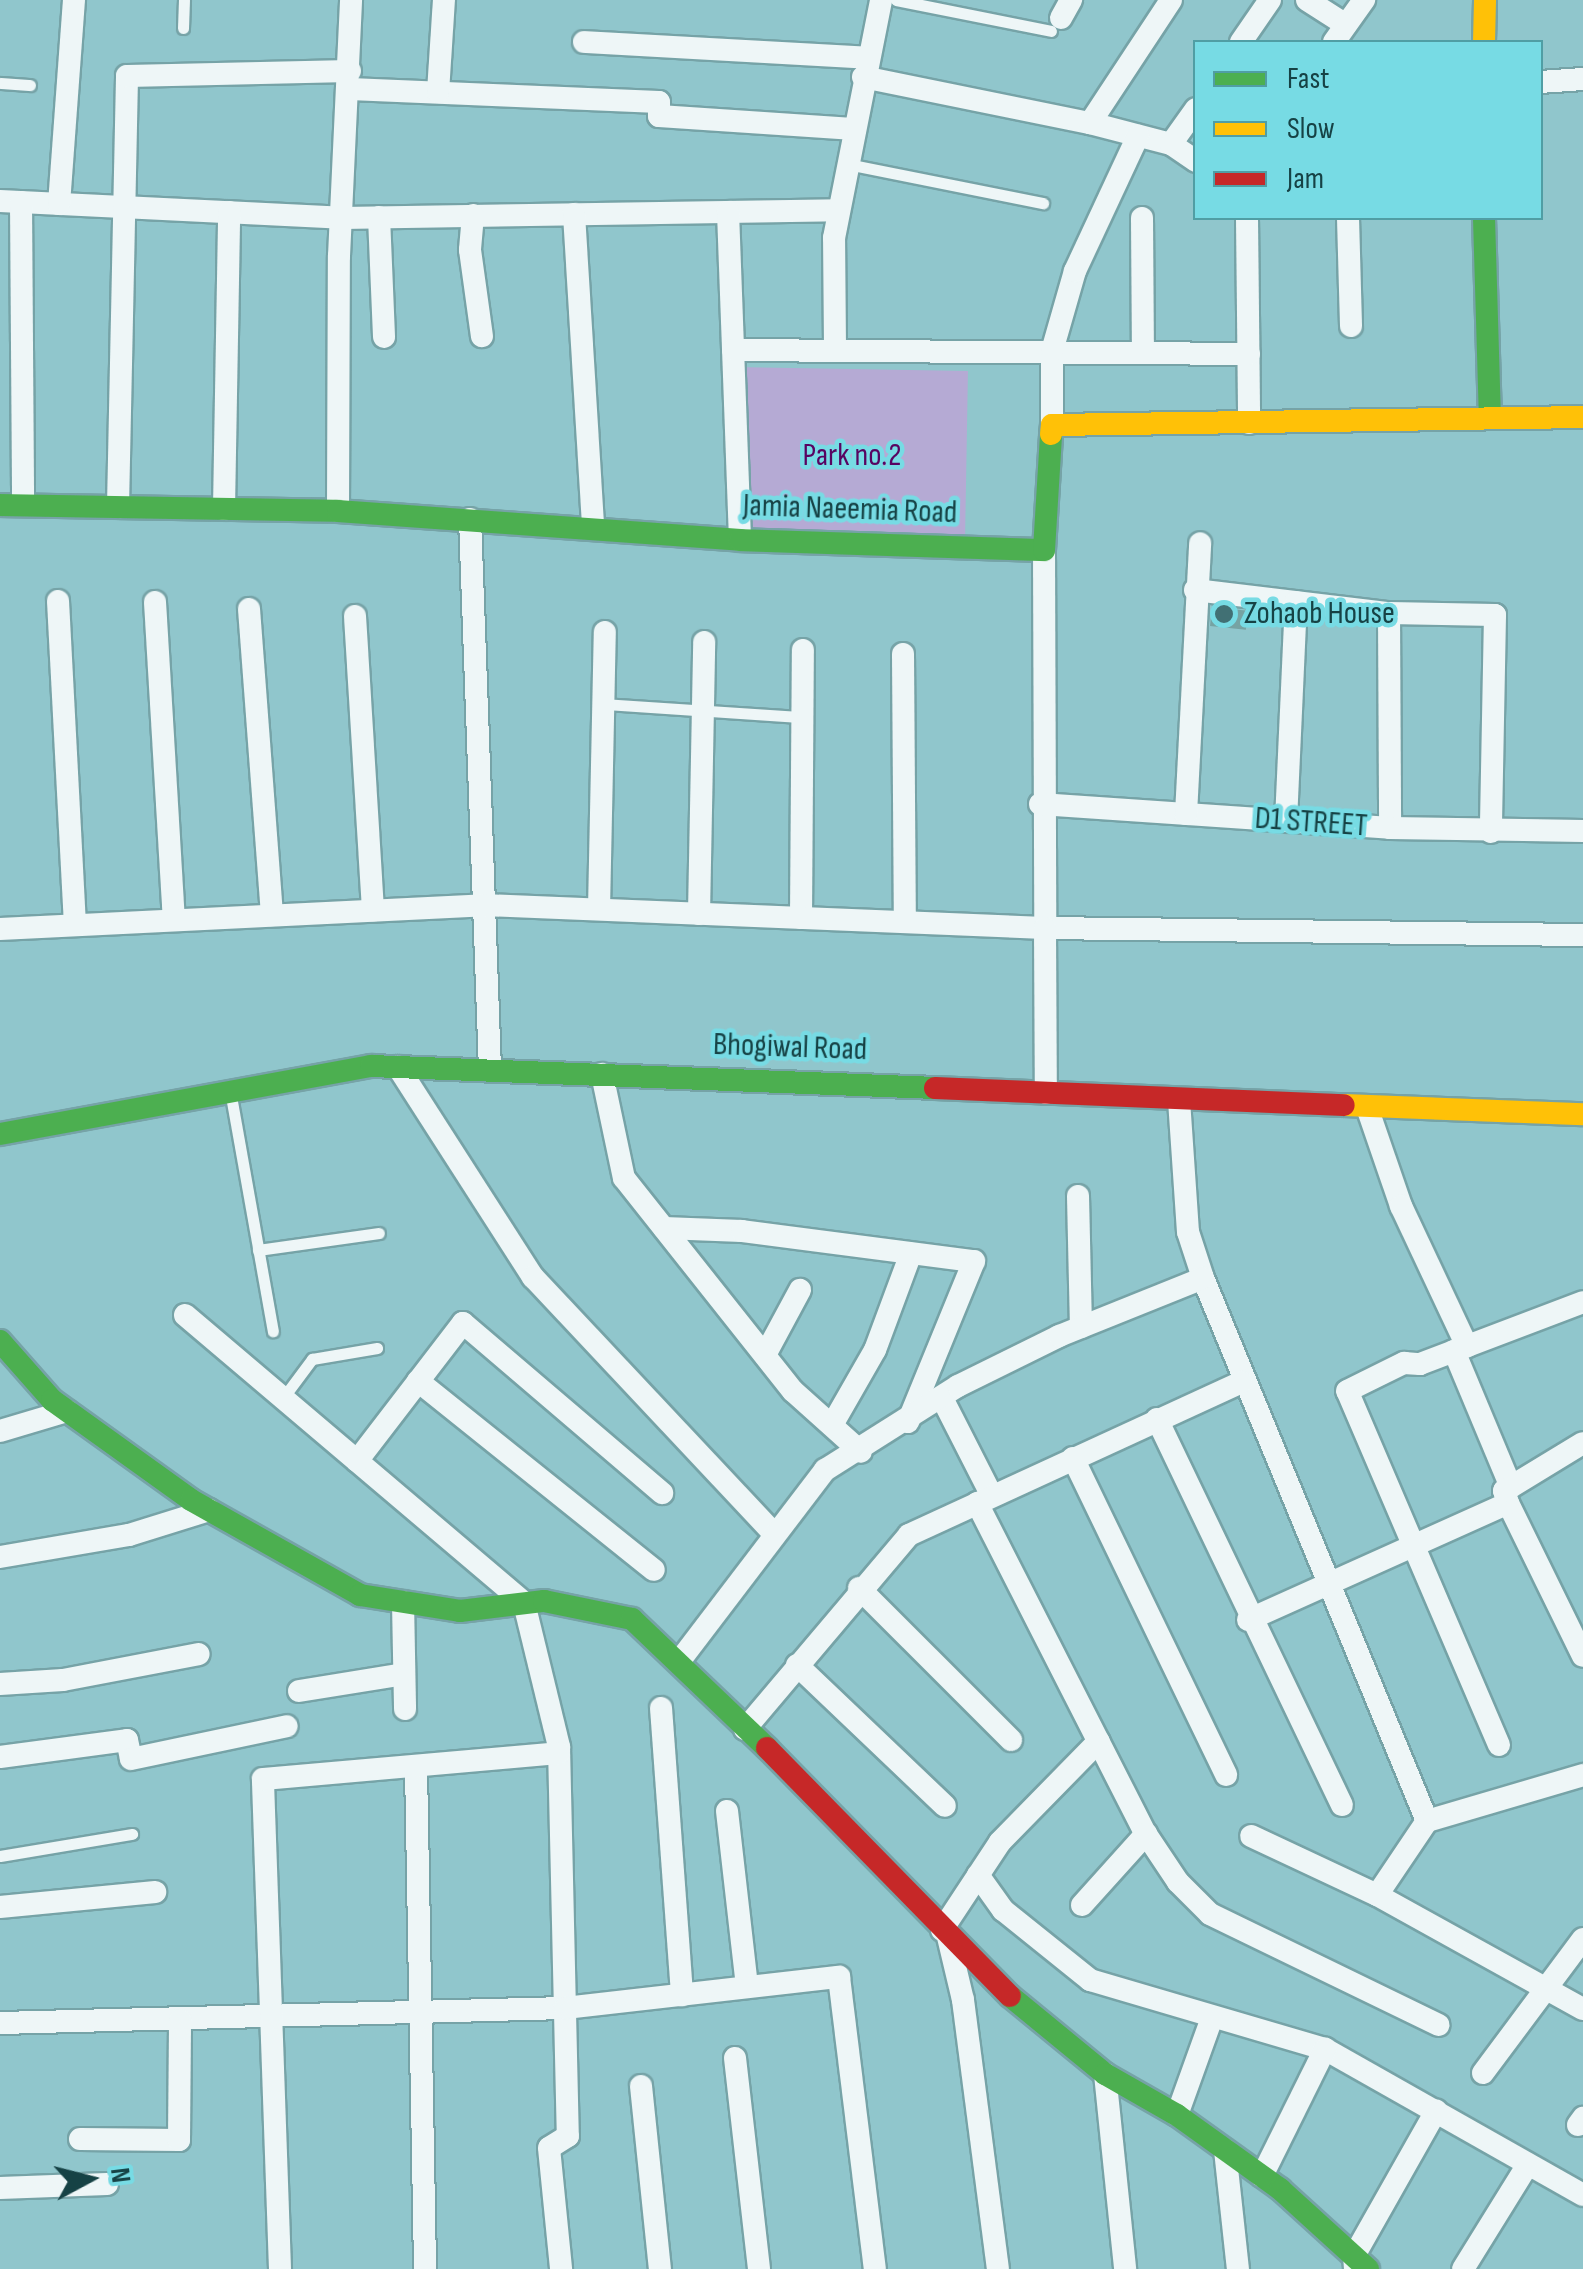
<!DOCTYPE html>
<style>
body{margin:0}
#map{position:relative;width:1583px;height:2269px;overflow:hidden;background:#90c6cc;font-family:"Sofia Sans Condensed",sans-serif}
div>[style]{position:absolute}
.green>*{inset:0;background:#b5aad4;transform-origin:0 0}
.building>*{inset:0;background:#76a3a3;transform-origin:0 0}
.roads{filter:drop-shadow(2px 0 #76a3a7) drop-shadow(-2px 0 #76a3a7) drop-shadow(0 2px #76a3a7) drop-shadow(0 -2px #76a3a7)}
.lane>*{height:11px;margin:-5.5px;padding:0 5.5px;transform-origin:5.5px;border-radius:5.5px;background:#eef6f7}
.street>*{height:22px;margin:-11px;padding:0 11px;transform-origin:11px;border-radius:11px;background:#eef6f7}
.fast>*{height:22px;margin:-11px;padding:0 11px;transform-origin:11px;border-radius:11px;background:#4caf50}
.slow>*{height:22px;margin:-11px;padding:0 11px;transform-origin:11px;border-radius:11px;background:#ffc107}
.jam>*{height:22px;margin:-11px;padding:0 11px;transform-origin:11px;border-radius:11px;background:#c62828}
.dots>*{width:28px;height:28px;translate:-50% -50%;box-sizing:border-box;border:5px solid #77dbe4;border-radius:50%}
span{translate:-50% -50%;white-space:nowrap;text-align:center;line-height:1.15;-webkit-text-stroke:9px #77dbe4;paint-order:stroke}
.park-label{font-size:32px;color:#580461}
.street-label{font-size:32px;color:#164245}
.poi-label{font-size:32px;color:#164245}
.left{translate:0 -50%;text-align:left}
.legend{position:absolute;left:1193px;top:40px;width:350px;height:180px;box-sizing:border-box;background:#77dbe4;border:2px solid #509ea4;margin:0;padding:12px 18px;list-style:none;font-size:30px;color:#164245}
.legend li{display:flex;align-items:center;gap:20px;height:50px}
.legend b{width:50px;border:2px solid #509ea4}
.north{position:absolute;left:40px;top:2129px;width:100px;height:100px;-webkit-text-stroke:8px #77dbe4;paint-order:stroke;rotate:83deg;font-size:28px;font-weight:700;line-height:40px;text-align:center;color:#164245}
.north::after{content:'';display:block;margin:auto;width:35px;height:45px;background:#164245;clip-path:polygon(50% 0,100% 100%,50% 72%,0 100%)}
</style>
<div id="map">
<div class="green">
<i style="left:733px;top:367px;width:235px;height:173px;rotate:1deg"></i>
</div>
<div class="building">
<i style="left:1212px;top:607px;width:36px;height:19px;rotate:6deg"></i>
</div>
<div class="roads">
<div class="lane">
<i style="left:896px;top:0;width:158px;rotate:11.3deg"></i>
<i style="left:183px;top:28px;width:28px;rotate:-88deg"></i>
<i style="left:0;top:83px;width:30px;rotate:4deg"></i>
<i style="left:847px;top:164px;width:200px;rotate:11.3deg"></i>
<i style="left:604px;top:704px;width:198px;rotate:3.8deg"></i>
<i style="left:231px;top:1096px;width:239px;rotate:79.9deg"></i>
<i style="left:258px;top:1250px;width:122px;rotate:-8deg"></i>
<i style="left:283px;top:1398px;width:49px;rotate:-53.4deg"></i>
<i style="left:312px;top:1359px;width:66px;rotate:-9.6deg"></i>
<i style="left:0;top:1856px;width:134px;rotate:-9.5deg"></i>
</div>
<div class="street">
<i style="left:1307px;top:0;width:46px;rotate:32.7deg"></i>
<i style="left:1061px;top:18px;width:21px;rotate:-61deg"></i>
<i style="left:584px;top:42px;width:282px;rotate:3.2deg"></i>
<i style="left:1241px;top:42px;width:51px;rotate:-55.4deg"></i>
<i style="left:1334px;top:42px;width:52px;rotate:-54.5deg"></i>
<i style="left:863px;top:77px;width:232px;rotate:11.5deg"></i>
<i style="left:1090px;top:123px;width:84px;rotate:14.5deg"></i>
<i style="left:1171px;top:144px;width:30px;rotate:34deg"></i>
<i style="left:1540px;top:82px;width:43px;rotate:-4deg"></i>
<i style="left:350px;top:89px;width:309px;rotate:2.4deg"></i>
<i style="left:659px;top:102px;width:14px;rotate:90deg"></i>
<i style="left:659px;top:116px;width:195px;rotate:3.8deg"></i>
<i style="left:438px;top:92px;width:92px;rotate:-86.3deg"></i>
<i style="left:1090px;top:123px;width:147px;rotate:-56.6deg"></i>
<i style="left:1171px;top:144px;width:43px;rotate:-54.5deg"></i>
<i style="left:0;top:201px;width:342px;rotate:2.8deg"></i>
<i style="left:342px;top:218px;width:497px;rotate:-0.9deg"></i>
<i style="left:21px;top:202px;width:303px;rotate:89.6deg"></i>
<i style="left:59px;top:204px;width:205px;rotate:-85.8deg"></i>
<i style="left:728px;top:212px;width:328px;rotate:87.9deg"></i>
<i style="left:574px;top:214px;width:312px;rotate:86.5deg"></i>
<i style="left:473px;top:215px;width:35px;rotate:95deg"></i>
<i style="left:470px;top:250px;width:87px;rotate:82.1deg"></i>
<i style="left:379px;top:217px;width:120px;rotate:87.6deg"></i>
<i style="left:1142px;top:218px;width:135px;rotate:89.6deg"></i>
<i style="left:1247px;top:218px;width:205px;rotate:89.4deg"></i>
<i style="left:1348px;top:218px;width:108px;rotate:88.4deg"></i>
<i style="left:835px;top:347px;width:109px;rotate:-90.5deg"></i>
<i style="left:834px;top:238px;width:243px;rotate:-78.8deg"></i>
<i style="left:733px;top:350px;width:516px;rotate:0.44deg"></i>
<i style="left:1052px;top:425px;width:74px;rotate:-90deg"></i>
<i style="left:1052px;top:351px;width:83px;rotate:-74deg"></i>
<i style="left:1075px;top:271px;width:149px;rotate:-65deg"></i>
<i style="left:118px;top:507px;width:431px;rotate:-88.8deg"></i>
<i style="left:127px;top:76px;width:223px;rotate:-1.3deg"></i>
<i style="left:224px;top:509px;width:297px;rotate:-89deg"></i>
<i style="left:338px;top:511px;width:255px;rotate:-89.8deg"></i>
<i style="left:339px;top:256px;width:256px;rotate:-87.3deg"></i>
<i style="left:470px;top:519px;width:551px;rotate:87.92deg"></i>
<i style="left:1044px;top:550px;width:378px;rotate:89.8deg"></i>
<i style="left:1045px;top:928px;width:538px;rotate:0.75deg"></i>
<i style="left:1195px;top:590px;width:195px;rotate:6.8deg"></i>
<i style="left:1389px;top:613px;width:106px;rotate:1.1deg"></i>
<i style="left:1495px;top:615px;width:217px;rotate:91.1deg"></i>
<i style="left:58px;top:601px;width:324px;rotate:87deg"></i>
<i style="left:155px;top:602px;width:318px;rotate:86.6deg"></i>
<i style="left:249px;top:609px;width:307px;rotate:85.7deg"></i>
<i style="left:1389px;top:613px;width:215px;rotate:89.7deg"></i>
<i style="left:355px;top:616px;width:295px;rotate:86.5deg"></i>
<i style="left:903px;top:654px;width:268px;rotate:89.6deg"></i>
<i style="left:1040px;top:804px;width:351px;rotate:3.9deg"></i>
<i style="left:1390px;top:828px;width:193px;rotate:0.9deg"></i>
<i style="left:1186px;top:814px;width:271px;rotate:-87deg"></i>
<i style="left:1286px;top:821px;width:219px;rotate:-87.4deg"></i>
<i style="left:599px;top:909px;width:277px;rotate:-88.8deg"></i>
<i style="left:699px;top:914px;width:272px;rotate:-88.9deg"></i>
<i style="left:801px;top:918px;width:268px;rotate:-89.6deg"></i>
<i style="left:0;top:929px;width:485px;rotate:-2.8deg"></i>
<i style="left:484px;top:905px;width:561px;rotate:2.35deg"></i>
<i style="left:1045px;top:928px;width:165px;rotate:89.7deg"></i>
<i style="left:398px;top:1067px;width:250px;rotate:57.3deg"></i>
<i style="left:533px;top:1277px;width:352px;rotate:46.8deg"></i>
<i style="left:602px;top:1074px;width:106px;rotate:78.1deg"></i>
<i style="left:624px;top:1178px;width:272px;rotate:51.6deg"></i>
<i style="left:793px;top:1391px;width:91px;rotate:41.9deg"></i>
<i style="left:1179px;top:1100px;width:132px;rotate:86.1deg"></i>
<i style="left:1188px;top:1232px;width:48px;rotate:71.9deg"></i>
<i style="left:1203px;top:1278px;width:587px;rotate:67.58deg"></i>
<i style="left:1427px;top:1821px;width:89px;rotate:124deg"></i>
<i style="left:1377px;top:1895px;width:139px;rotate:-154.9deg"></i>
<i style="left:1368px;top:1110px;width:102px;rotate:71deg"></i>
<i style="left:1401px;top:1206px;width:155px;rotate:64.8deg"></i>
<i style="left:1078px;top:1196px;width:131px;rotate:88.7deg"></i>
<i style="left:664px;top:1228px;width:78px;rotate:2.2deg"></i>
<i style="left:742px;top:1231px;width:234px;rotate:7.4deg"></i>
<i style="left:974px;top:1261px;width:174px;rotate:112.3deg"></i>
<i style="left:185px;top:1315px;width:445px;rotate:40.3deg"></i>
<i style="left:524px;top:1603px;width:148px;rotate:76.3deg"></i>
<i style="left:559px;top:1747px;width:389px;rotate:88.7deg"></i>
<i style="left:568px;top:2136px;width:22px;rotate:148deg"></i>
<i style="left:549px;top:2148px;width:122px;rotate:84.3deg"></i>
<i style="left:1454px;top:1351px;width:147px;rotate:67.3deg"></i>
<i style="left:765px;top:1355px;width:74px;rotate:-61.7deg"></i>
<i style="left:418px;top:1381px;width:302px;rotate:38.7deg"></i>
<i style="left:942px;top:1398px;width:110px;rotate:63deg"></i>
<i style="left:1157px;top:1419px;width:428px;rotate:64.4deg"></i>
<i style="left:832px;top:1425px;width:86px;rotate:-60.2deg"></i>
<i style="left:875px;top:1350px;width:103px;rotate:-69.6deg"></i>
<i style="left:0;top:1431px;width:70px;rotate:-16.6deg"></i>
<i style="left:1073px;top:1458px;width:352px;rotate:64.2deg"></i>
<i style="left:357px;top:1461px;width:174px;rotate:-52.5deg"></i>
<i style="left:463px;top:1323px;width:262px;rotate:40.5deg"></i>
<i style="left:977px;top:1503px;width:372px;rotate:63deg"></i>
<i style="left:1146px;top:1834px;width:58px;rotate:56.3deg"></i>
<i style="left:1178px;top:1882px;width:45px;rotate:45deg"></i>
<i style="left:1210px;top:1914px;width:254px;rotate:25.9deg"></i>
<i style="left:1508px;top:1503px;width:170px;rotate:63.9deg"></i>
<i style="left:0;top:1557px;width:131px;rotate:-9.7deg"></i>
<i style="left:129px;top:1535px;width:84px;rotate:-17.4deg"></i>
<i style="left:859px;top:1588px;width:215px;rotate:45deg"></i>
<i style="left:403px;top:1602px;width:107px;rotate:88.9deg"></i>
<i style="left:1248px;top:1620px;width:285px;rotate:-24.2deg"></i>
<i style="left:1508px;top:1503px;width:13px;rotate:-108deg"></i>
<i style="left:1504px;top:1491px;width:92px;rotate:-31.3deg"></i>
<i style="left:681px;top:1659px;width:238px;rotate:-52.7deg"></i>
<i style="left:825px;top:1470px;width:157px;rotate:-32.3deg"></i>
<i style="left:958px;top:1386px;width:113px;rotate:-26.3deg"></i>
<i style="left:1059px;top:1336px;width:155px;rotate:-21.9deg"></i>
<i style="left:797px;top:1665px;width:204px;rotate:43.6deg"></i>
<i style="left:0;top:1684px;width:63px;rotate:-3.6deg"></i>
<i style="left:63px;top:1680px;width:138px;rotate:-10.8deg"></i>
<i style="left:299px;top:1691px;width:106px;rotate:-9.2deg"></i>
<i style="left:661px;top:1708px;width:288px;rotate:85.8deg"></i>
<i style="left:745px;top:1729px;width:254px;rotate:-49.8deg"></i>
<i style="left:909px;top:1535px;width:366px;rotate:-24.7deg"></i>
<i style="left:1499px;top:1745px;width:385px;rotate:-113.2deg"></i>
<i style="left:1347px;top:1391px;width:64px;rotate:-26.2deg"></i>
<i style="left:1404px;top:1363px;width:16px;rotate:4deg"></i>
<i style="left:1420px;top:1364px;width:174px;rotate:-20.8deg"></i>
<i style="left:0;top:1757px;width:128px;rotate:-7.6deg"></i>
<i style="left:127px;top:1740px;width:19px;rotate:78deg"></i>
<i style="left:131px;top:1759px;width:159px;rotate:-11.9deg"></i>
<i style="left:416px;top:1766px;width:503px;rotate:88.97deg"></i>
<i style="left:727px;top:1811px;width:177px;rotate:83.5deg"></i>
<i style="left:1427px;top:1821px;width:163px;rotate:-16.4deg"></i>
<i style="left:978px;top:1875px;width:43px;rotate:54.5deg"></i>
<i style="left:1003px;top:1910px;width:112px;rotate:38.8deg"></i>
<i style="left:1090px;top:1980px;width:245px;rotate:16.4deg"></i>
<i style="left:1325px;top:2049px;width:296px;rotate:29.5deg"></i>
<i style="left:1377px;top:1895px;width:235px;rotate:29deg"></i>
<i style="left:1082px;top:1905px;width:96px;rotate:-48deg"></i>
<i style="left:0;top:1907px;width:156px;rotate:-5.5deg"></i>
<i style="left:942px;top:1930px;width:105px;rotate:-56.6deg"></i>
<i style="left:1000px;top:1842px;width:141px;rotate:-45.6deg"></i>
<i style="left:948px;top:1937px;width:65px;rotate:76.6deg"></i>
<i style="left:963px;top:2000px;width:271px;rotate:82.6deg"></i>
<i style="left:0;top:2023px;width:565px;rotate:-1.52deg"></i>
<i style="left:565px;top:2008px;width:276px;rotate:-6.5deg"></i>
<i style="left:839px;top:1977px;width:294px;rotate:83deg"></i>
<i style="left:735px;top:2058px;width:212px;rotate:83.5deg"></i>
<i style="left:1483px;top:2073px;width:167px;rotate:-53.3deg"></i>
<i style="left:1105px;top:2074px;width:196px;rotate:84.1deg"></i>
<i style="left:641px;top:2086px;width:184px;rotate:84.1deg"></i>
<i style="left:1177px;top:2115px;width:103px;rotate:-70.2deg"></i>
<i style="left:1578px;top:2125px;width:9px;rotate:-54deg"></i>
<i style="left:80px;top:2139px;width:99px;rotate:0.6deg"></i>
<i style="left:179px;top:2140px;width:120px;rotate:-89.5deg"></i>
<i style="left:1225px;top:2150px;width:120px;rotate:83.8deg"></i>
<i style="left:1262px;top:2176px;width:142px;rotate:-63.6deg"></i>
<i style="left:0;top:2188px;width:107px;rotate:-2.1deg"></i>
<i style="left:280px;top:2269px;width:490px;rotate:-92deg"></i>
<i style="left:263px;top:1779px;width:297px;rotate:-5deg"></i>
<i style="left:1355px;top:2269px;width:13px;rotate:-94deg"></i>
<i style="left:1354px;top:2256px;width:167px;rotate:-60.5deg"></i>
<i style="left:1463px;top:2269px;width:123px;rotate:-58.2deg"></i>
</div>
<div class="fast">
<i style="left:1484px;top:218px;width:200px;rotate:88.3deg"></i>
<i style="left:0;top:505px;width:338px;rotate:1deg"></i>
<i style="left:338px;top:511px;width:403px;rotate:4.1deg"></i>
<i style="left:740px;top:540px;width:304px;rotate:1.9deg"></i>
<i style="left:1044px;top:550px;width:116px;rotate:-86.5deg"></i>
<i style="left:0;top:1134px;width:377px;rotate:-10.4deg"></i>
<i style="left:371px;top:1066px;width:564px;rotate:2.23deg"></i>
<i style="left:0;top:1341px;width:79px;rotate:48.6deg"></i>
<i style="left:52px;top:1400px;width:171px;rotate:35.7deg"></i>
<i style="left:191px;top:1500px;width:194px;rotate:29.3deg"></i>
<i style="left:360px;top:1595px;width:101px;rotate:9.1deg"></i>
<i style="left:460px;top:1611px;width:85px;rotate:-6.8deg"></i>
<i style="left:544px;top:1601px;width:90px;rotate:11.6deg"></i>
<i style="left:632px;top:1619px;width:187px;rotate:43.7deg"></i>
<i style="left:1010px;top:1996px;width:123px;rotate:39.4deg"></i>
<i style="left:1105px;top:2074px;width:83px;rotate:29.7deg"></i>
<i style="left:1177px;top:2115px;width:127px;rotate:35.7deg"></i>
<i style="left:1280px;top:2189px;width:119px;rotate:42.3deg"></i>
</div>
<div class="slow">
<i style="left:1484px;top:42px;width:42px;rotate:-88.6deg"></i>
<i style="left:1051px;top:434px;width:9px;rotate:-84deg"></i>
<i style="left:1052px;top:425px;width:531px;rotate:-0.86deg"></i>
<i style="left:1344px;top:1105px;width:239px;rotate:2.2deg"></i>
</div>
<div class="jam">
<i style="left:935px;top:1088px;width:409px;rotate:2.4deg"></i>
<i style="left:767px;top:1748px;width:347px;rotate:45.6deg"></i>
</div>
</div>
<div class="dots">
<i style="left:1224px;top:614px;background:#417074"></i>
</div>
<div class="park-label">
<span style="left:852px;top:456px">Park no.2</span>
</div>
<div class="street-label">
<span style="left:850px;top:510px;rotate:2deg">Jamia Naeemia Road</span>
<span style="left:1311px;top:823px;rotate:4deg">D1 STREET</span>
<span style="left:790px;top:1048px;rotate:2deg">Bhogiwal Road</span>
</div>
<div class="poi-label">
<span class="left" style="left:1244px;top:614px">Zohaob House</span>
</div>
<ul class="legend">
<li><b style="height:12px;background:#4caf50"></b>Fast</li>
<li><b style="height:12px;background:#ffc107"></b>Slow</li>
<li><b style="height:12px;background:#c62828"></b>Jam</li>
</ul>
<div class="north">N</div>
</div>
